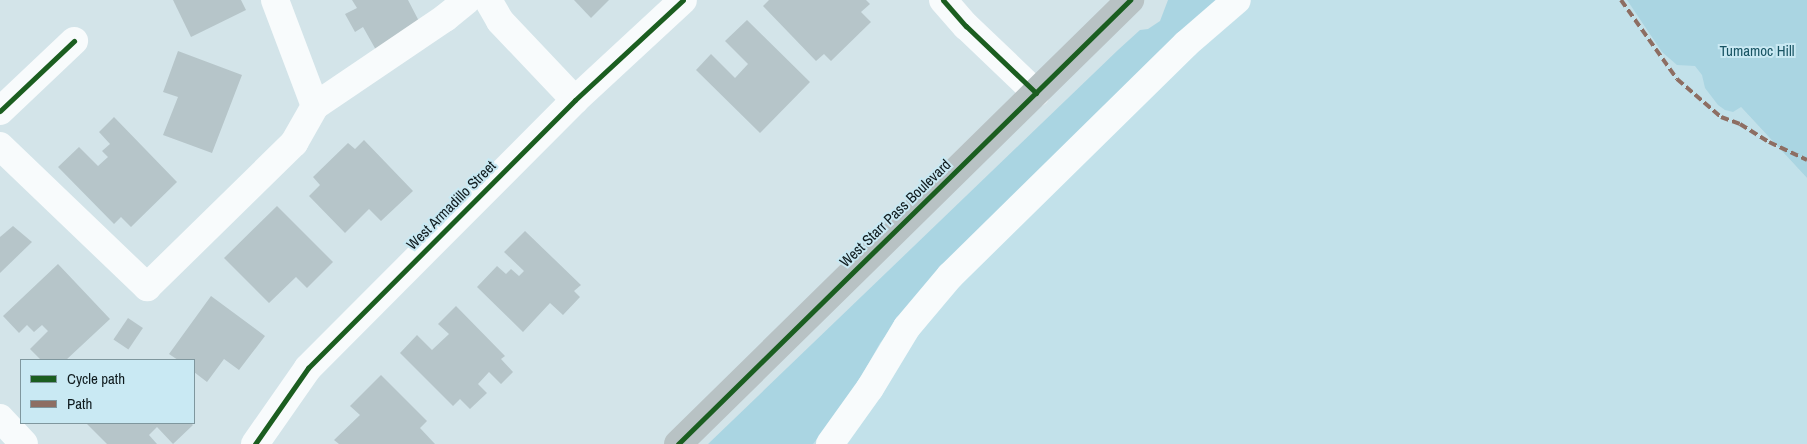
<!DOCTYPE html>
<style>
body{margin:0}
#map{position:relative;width:1807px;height:444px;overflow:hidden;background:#d3e4e9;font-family:"Archivo Narrow",sans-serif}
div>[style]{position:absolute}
.built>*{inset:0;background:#c2e1ea}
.green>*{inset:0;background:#aad5e2}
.building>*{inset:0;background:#b6c5c9;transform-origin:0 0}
.minor>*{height:28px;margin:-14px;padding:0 14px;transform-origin:14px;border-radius:14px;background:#f8fbfc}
.major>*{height:28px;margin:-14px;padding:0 14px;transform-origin:14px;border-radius:14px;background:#b8c2c4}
.quiet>*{height:4px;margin-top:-2px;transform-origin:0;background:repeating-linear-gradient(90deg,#8d6e63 0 8px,transparent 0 12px)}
.cycleway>*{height:5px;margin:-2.5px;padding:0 2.5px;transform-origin:2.5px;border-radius:2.5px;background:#1b5e20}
span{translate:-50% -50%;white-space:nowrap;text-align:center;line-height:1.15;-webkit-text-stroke:4px #c9e9f3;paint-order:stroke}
.park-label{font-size:15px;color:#185463}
.street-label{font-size:15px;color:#0f1b1e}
.legend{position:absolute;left:20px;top:359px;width:175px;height:65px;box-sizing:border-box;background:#c9e9f3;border:1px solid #7f979e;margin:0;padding:6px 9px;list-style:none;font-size:15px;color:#0f1b1e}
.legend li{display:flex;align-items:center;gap:10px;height:25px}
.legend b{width:25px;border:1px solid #7f979e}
</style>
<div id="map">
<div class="built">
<i style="clip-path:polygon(1214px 0,1641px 0,1807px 178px,1807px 444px,778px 444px)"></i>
</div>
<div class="green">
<i style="clip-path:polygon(1168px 0,1223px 0,915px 299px,880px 343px,850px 397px,813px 444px,708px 444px,1118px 50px,1140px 30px,1148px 29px,1160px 21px)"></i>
<i style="clip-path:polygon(1627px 0,1807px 0,1807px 178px,1741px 107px,1733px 112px,1725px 110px,1718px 105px,1705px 88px,1702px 75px,1695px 66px,1677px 65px,1662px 52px)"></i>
</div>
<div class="building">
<i style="clip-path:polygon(173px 0,241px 0,246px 10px,191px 37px)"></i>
<i style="clip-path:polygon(352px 0,408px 0,421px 25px,376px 50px,363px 27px,355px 32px,345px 14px,357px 8px)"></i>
<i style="clip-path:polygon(574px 0,609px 0,591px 18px)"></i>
<i style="clip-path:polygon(769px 0,866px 0,870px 4px,861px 12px,871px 22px,831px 61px,824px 54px,816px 61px,763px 6px)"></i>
<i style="clip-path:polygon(747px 20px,810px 82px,760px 133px,696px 70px,711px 54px,735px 78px,748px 64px,725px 41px)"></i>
<i style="clip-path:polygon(178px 51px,242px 75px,212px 153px,163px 135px,178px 97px,163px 92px)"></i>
<i style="clip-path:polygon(114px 117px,177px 182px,131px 227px,121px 217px,114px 224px,58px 167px,79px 147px,98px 166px,108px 157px,102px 151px,110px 144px,99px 132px)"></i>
<i style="clip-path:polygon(364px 140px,413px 191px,381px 221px,369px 209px,345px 233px,309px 196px,320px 185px,313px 177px,348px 143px,355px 149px)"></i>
<i style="clip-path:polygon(277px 206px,333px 262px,307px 288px,296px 277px,269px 303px,224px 258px)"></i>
<i style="clip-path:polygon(13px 226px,32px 242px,0 273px,0 237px)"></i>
<i style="clip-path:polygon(525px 231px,581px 285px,574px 291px,580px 297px,563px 315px,550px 303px,523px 332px,477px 287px,497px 266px,506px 274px,511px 269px,519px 276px,524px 271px,504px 252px)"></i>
<i style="clip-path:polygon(58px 264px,110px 319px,66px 360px,41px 360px,30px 349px,48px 331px,42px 325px,34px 332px,27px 325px,19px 333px,3px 316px)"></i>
<i style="clip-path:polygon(211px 296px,265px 336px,239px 370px,224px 359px,207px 382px,194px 372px,194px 360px,178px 360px,169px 354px)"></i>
<i style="clip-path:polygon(456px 306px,505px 356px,501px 359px,513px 372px,501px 384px,489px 372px,478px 384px,487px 393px,470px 409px,460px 399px,453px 406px,400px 353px,417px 335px,432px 350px,449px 334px,438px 324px)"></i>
<i style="left:128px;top:318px;width:18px;height:26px;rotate:34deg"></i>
<i style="clip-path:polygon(381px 375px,427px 421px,420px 428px,435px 444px,339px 444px,334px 440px,360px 415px,350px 406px)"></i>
<i style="clip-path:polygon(86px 423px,191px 423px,193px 425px,173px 444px,157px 427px,149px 435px,157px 444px,107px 444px)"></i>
</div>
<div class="minor">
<i style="left:488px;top:0;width:24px;rotate:60deg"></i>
<i style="left:500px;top:21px;width:109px;rotate:46.5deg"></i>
<i style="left:943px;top:0;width:35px;rotate:49deg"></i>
<i style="left:966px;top:26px;width:97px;rotate:43.7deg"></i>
<i style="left:315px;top:106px;width:157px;rotate:-34.1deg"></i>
<i style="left:445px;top:18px;width:28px;rotate:-39deg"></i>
<i style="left:0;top:111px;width:102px;rotate:-43.4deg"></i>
<i style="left:0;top:146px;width:204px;rotate:43.8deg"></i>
<i style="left:147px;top:287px;width:206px;rotate:-44.4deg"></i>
<i style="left:294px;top:143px;width:43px;rotate:-60.4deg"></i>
<i style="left:315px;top:106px;width:113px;rotate:-110.7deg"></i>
<i style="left:0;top:418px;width:35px;rotate:47deg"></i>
<i style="left:255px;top:444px;width:93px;rotate:-55.1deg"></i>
<i style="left:308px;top:368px;width:378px;rotate:-45.1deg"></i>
<i style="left:575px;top:100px;width:147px;rotate:-42.8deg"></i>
<i style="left:830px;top:444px;width:69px;rotate:-54.5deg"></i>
<i style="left:870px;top:388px;width:71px;rotate:-58.8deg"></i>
<i style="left:907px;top:327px;width:67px;rotate:-49.9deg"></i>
<i style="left:950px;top:276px;width:331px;rotate:-44.5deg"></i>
<i style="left:1186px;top:44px;width:67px;rotate:-40.8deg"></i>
</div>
<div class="major">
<i style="left:678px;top:444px;width:634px;rotate:-44.49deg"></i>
</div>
<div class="quiet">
<i style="left:1621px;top:0;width:97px;rotate:54.7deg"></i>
<i style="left:1677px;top:79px;width:58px;rotate:40.8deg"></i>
<i style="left:1721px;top:117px;width:20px;rotate:20deg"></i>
<i style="left:1740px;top:124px;width:34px;rotate:32deg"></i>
<i style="left:1769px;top:142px;width:42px;rotate:25.3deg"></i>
</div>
<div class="cycleway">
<i style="left:943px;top:0;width:35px;rotate:49deg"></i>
<i style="left:966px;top:26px;width:97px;rotate:43.7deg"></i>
<i style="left:0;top:111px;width:102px;rotate:-43.4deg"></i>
<i style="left:255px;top:444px;width:93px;rotate:-55.1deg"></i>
<i style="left:308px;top:368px;width:378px;rotate:-45.1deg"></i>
<i style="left:575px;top:100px;width:147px;rotate:-42.8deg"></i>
<i style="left:678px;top:444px;width:634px;rotate:-44.49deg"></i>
</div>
<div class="park-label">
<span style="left:1757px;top:51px">Tumamoc Hill</span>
</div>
<div class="street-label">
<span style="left:451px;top:205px;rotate:-45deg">West Armadillo Street</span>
<span style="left:895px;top:213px;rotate:-44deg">West Starr Pass Boulevard</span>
</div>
<ul class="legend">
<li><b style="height:6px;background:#1b5e20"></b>Cycle path</li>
<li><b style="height:6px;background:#8d6e63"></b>Path</li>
</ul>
</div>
